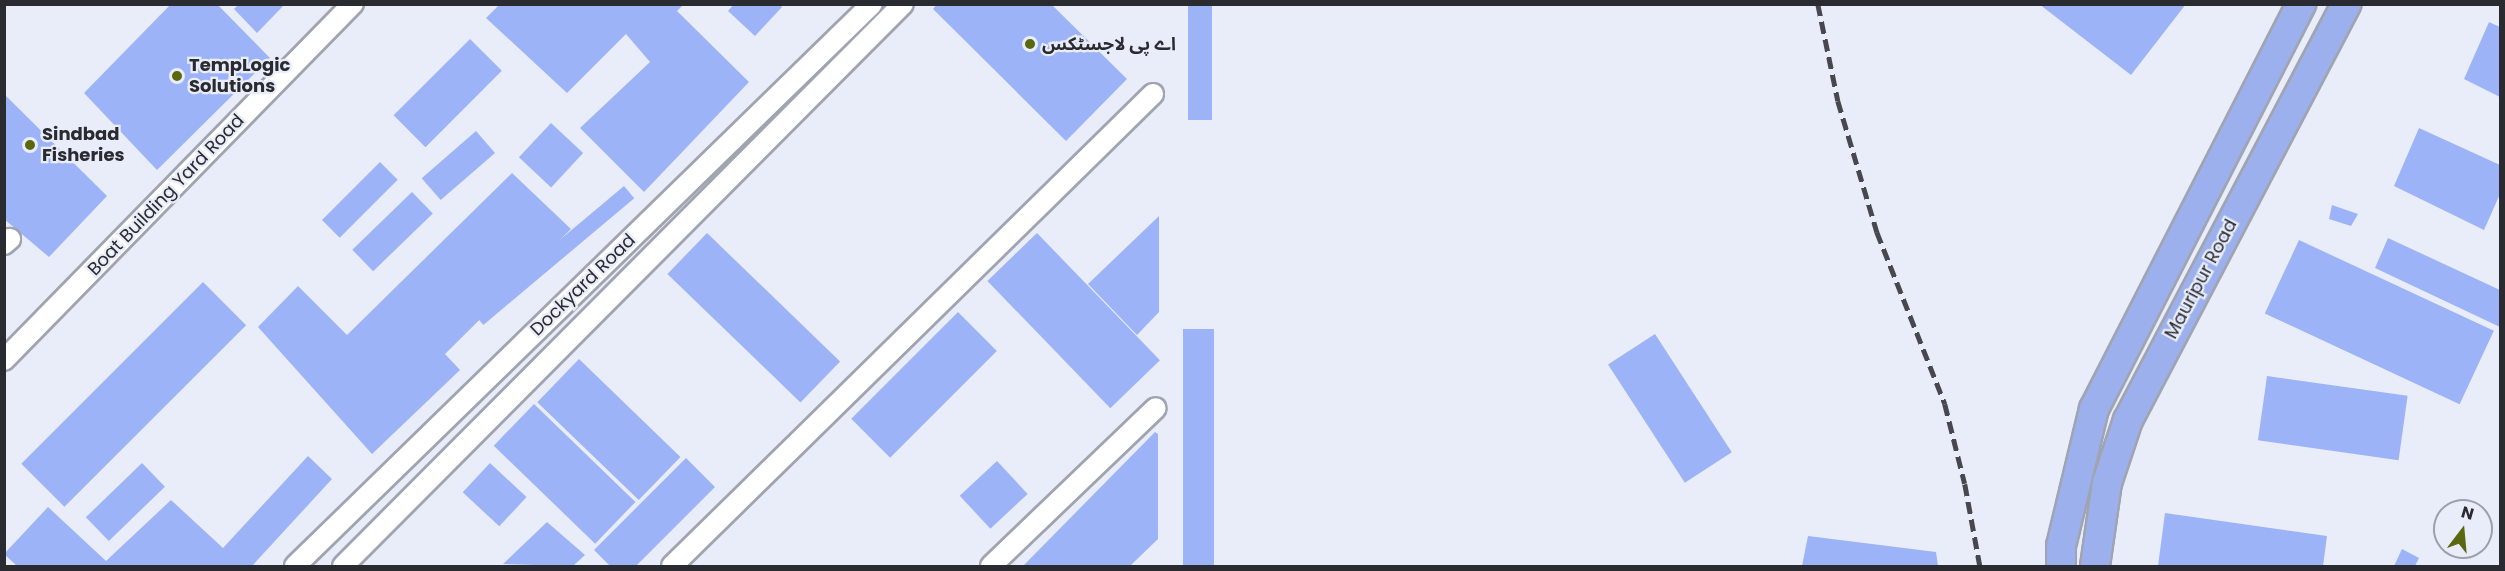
<!DOCTYPE html>
<meta charset="utf-8">
<style>
body{margin:0}
#map{position:relative;width:2505px;height:571px;overflow:hidden;background:#e9edfa;font-family:Poppins,"Noto Sans Arabic",sans-serif}
div>[style]{position:absolute}
.building>*{inset:0;background:#9db3f7;transform-origin:0 0}
.roads{filter:drop-shadow(2px 0 #a0a4b0) drop-shadow(-2px 0 #a0a4b0) drop-shadow(0 2px #a0a4b0) drop-shadow(0 -2px #a0a4b0)}
.minor>*{height:20px;margin:-10px;padding:0 10px;transform-origin:10px;border-radius:10px;background:#fff}
.highway>*{height:28px;margin:-14px;padding:0 14px;transform-origin:14px;border-radius:14px;background:#9bb0ed}
.rail>*{height:4.5px;margin-top:-2.25px;transform-origin:0;background:repeating-linear-gradient(90deg,#46484e 0 12px,transparent 0 18px)}
.dots>*{width:16px;height:16px;translate:-50% -50%;box-sizing:border-box;border:3px solid #e9edfa;border-radius:50%}
span{translate:-50% -50%;white-space:nowrap;text-align:center;line-height:1.15;-webkit-text-stroke:4.5px #e9edfa;paint-order:stroke}
.poi-label{font-size:18px;color:#2a2b30;font-weight:700}
.left{translate:0 -50%;text-align:left}
.street-label{font-size:18px;color:#2a2b30}
.frame{position:absolute;inset:0;border:6px solid #2a2b30;pointer-events:none}
.north{position:absolute;left:2433px;top:499px;width:60px;height:60px;box-sizing:border-box;background:#e9edfa;border:2px solid #9d9fa9;border-radius:50%;rotate:16deg;font-size:16px;font-weight:700;line-height:24px;text-align:center;color:#2a2b30}
.north::after{content:'';display:block;margin:auto;width:21px;height:27px;background:#5a680f;clip-path:polygon(50% 0,100% 100%,50% 72%,0 100%)}
</style>
<div id="map">
<div class="building">
<i style="clip-path:polygon(171px 4px,217px 4px,270px 58px,157px 170px,84px 93px)"></i>
<i style="clip-path:polygon(239px 4px,285px 4px,257px 33px,234px 9px)"></i>
<i style="clip-path:polygon(500px 4px,684px 4px,677px 11px,749px 82px,644px 192px,580px 128px,650px 62px,626px 34px,567px 93px,486px 18px)"></i>
<i style="clip-path:polygon(734px 4px,779px 4px,782px 7px,755px 36px,728px 11px)"></i>
<i style="clip-path:polygon(937px 4px,1051px 4px,1127px 79px,1066px 141px,933px 9px)"></i>
<i style="left:1188px;top:4px;width:24px;height:116px"></i>
<i style="clip-path:polygon(2039px 4px,2186px 4px,2131px 75px)"></i>
<i style="clip-path:polygon(2489px 22px,2500px 27px,2500px 97px,2464px 79px)"></i>
<i style="left:470px;top:39px;width:45px;height:108px;rotate:45deg"></i>
<i style="clip-path:polygon(4px 94px,107px 196px,49px 257px,4px 219px)"></i>
<i style="left:551px;top:123px;width:44px;height:47px;rotate:43deg"></i>
<i style="clip-path:polygon(2419px 128px,2500px 165px,2500px 194px,2484px 230px,2394px 186px)"></i>
<i style="left:476px;top:131px;width:29px;height:72px;rotate:49deg"></i>
<i style="left:380px;top:162px;width:25px;height:82px;rotate:45deg"></i>
<i style="clip-path:polygon(512px 173px,571px 229px,445px 354px,460px 370px,372px 454px,258px 327px,298px 286px,347px 335px)"></i>
<i style="left:624px;top:186px;width:16px;height:197px;rotate:50deg"></i>
<i style="left:412px;top:192px;width:30px;height:83px;rotate:46deg"></i>
<i style="clip-path:polygon(2332px 205px,2358px 214px,2351px 226px,2329px 219px)"></i>
<i style="clip-path:polygon(1159px 216px,1159px 312px,1137px 335px,1088px 284px)"></i>
<i style="left:707px;top:233px;width:185px;height:57px;rotate:44deg"></i>
<i style="left:1037px;top:233px;width:177px;height:69px;rotate:46deg"></i>
<i style="clip-path:polygon(2388px 238px,2500px 290px,2500px 327px,2375px 268px)"></i>
<i style="left:2299px;top:240px;width:215px;height:81px;rotate:25deg"></i>
<i style="left:203px;top:282px;width:61px;height:257px;rotate:45deg"></i>
<i style="left:958px;top:312px;width:55px;height:151px;rotate:45deg"></i>
<i style="left:1183px;top:329px;width:31px;height:237px"></i>
<i style="left:1655px;top:334px;width:141px;height:56px;rotate:57deg"></i>
<i style="left:579px;top:359px;width:141px;height:60px;rotate:44deg"></i>
<i style="left:2267px;top:376px;width:142px;height:65px;rotate:8deg"></i>
<i style="left:534px;top:404px;width:141px;height:58px;rotate:44deg"></i>
<i style="clip-path:polygon(1155px 432px,1158px 434px,1158px 539px,1130px 566px,1023px 566px)"></i>
<i style="clip-path:polygon(308px 456px,332px 479px,252px 566px,17px 566px,4px 554px,48px 507px,106px 561px,171px 500px,223px 548px)"></i>
<i style="clip-path:polygon(686px 458px,715px 487px,636px 566px,610px 566px,594px 550px)"></i>
<i style="left:997px;top:461px;width:45px;height:51px;rotate:47deg"></i>
<i style="left:142px;top:463px;width:33px;height:78px;rotate:46deg"></i>
<i style="left:490px;top:463px;width:50px;height:40px;rotate:43deg"></i>
<i style="clip-path:polygon(2165px 513px,2327px 536px,2323px 566px,2158px 566px)"></i>
<i style="clip-path:polygon(547px 522px,585px 555px,573px 566px,503px 564px)"></i>
<i style="clip-path:polygon(1808px 536px,1936px 552px,1938px 566px,1802px 566px)"></i>
<i style="clip-path:polygon(2402px 549px,2419px 558px,2415px 566px,2394px 566px)"></i>
</div>
<div class="roads">
<div class="minor">
<i style="left:4px;top:244px;width:8px;rotate:-40deg"></i>
<i style="left:4px;top:360px;width:499px;rotate:-45.6deg"></i>
<i style="left:295px;top:566px;width:805px;rotate:-44.25deg"></i>
<i style="left:343px;top:566px;width:793px;rotate:-45.1deg"></i>
<i style="left:672px;top:566px;width:674px;rotate:-44.46deg"></i>
<i style="left:991px;top:566px;width:228px;rotate:-43.8deg"></i>
</div>
<div class="highway">
<i style="left:2061px;top:566px;width:20px;rotate:-90deg"></i>
<i style="left:2061px;top:546px;width:141px;rotate:-76.5deg"></i>
<i style="left:2094px;top:409px;width:455px;rotate:-62.9deg"></i>
<i style="left:2095px;top:566px;width:84px;rotate:-81.8deg"></i>
<i style="left:2107px;top:483px;width:66px;rotate:-71.6deg"></i>
<i style="left:2128px;top:420px;width:470px;rotate:-62.3deg"></i>
</div>
</div>
<div class="rail">
<i style="left:1818px;top:4px;width:99px;rotate:78.3deg"></i>
<i style="left:1838px;top:101px;width:137px;rotate:73.4deg"></i>
<i style="left:1877px;top:232px;width:185px;rotate:68.4deg"></i>
<i style="left:1945px;top:404px;width:82px;rotate:76deg"></i>
<i style="left:1965px;top:484px;width:83px;rotate:79.6deg"></i>
</div>
<div class="dots">
<i style="left:1030px;top:44px;background:#5a680f"></i>
<i style="left:177px;top:76px;background:#5a680f"></i>
<i style="left:30px;top:145px;background:#5a680f"></i>
</div>
<div class="poi-label">
<span class="left" style="left:1042px;top:44px">اے پی لاجسٹکس</span>
<span class="left" style="left:189px;top:76px">TempLogic<br>Solutions</span>
<span class="left" style="left:42px;top:145px">Sindbad<br>Fisheries</span>
</div>
<div class="street-label">
<span style="left:166px;top:195px;rotate:-46deg">Boat Building Yard Road</span>
<span style="left:2201px;top:279px;rotate:-62deg">Mauripur Road</span>
<span style="left:583px;top:285px;rotate:-44deg">Dockyard Road</span>
</div>
<div class="frame"></div>
<div class="north">N</div>
</div>
